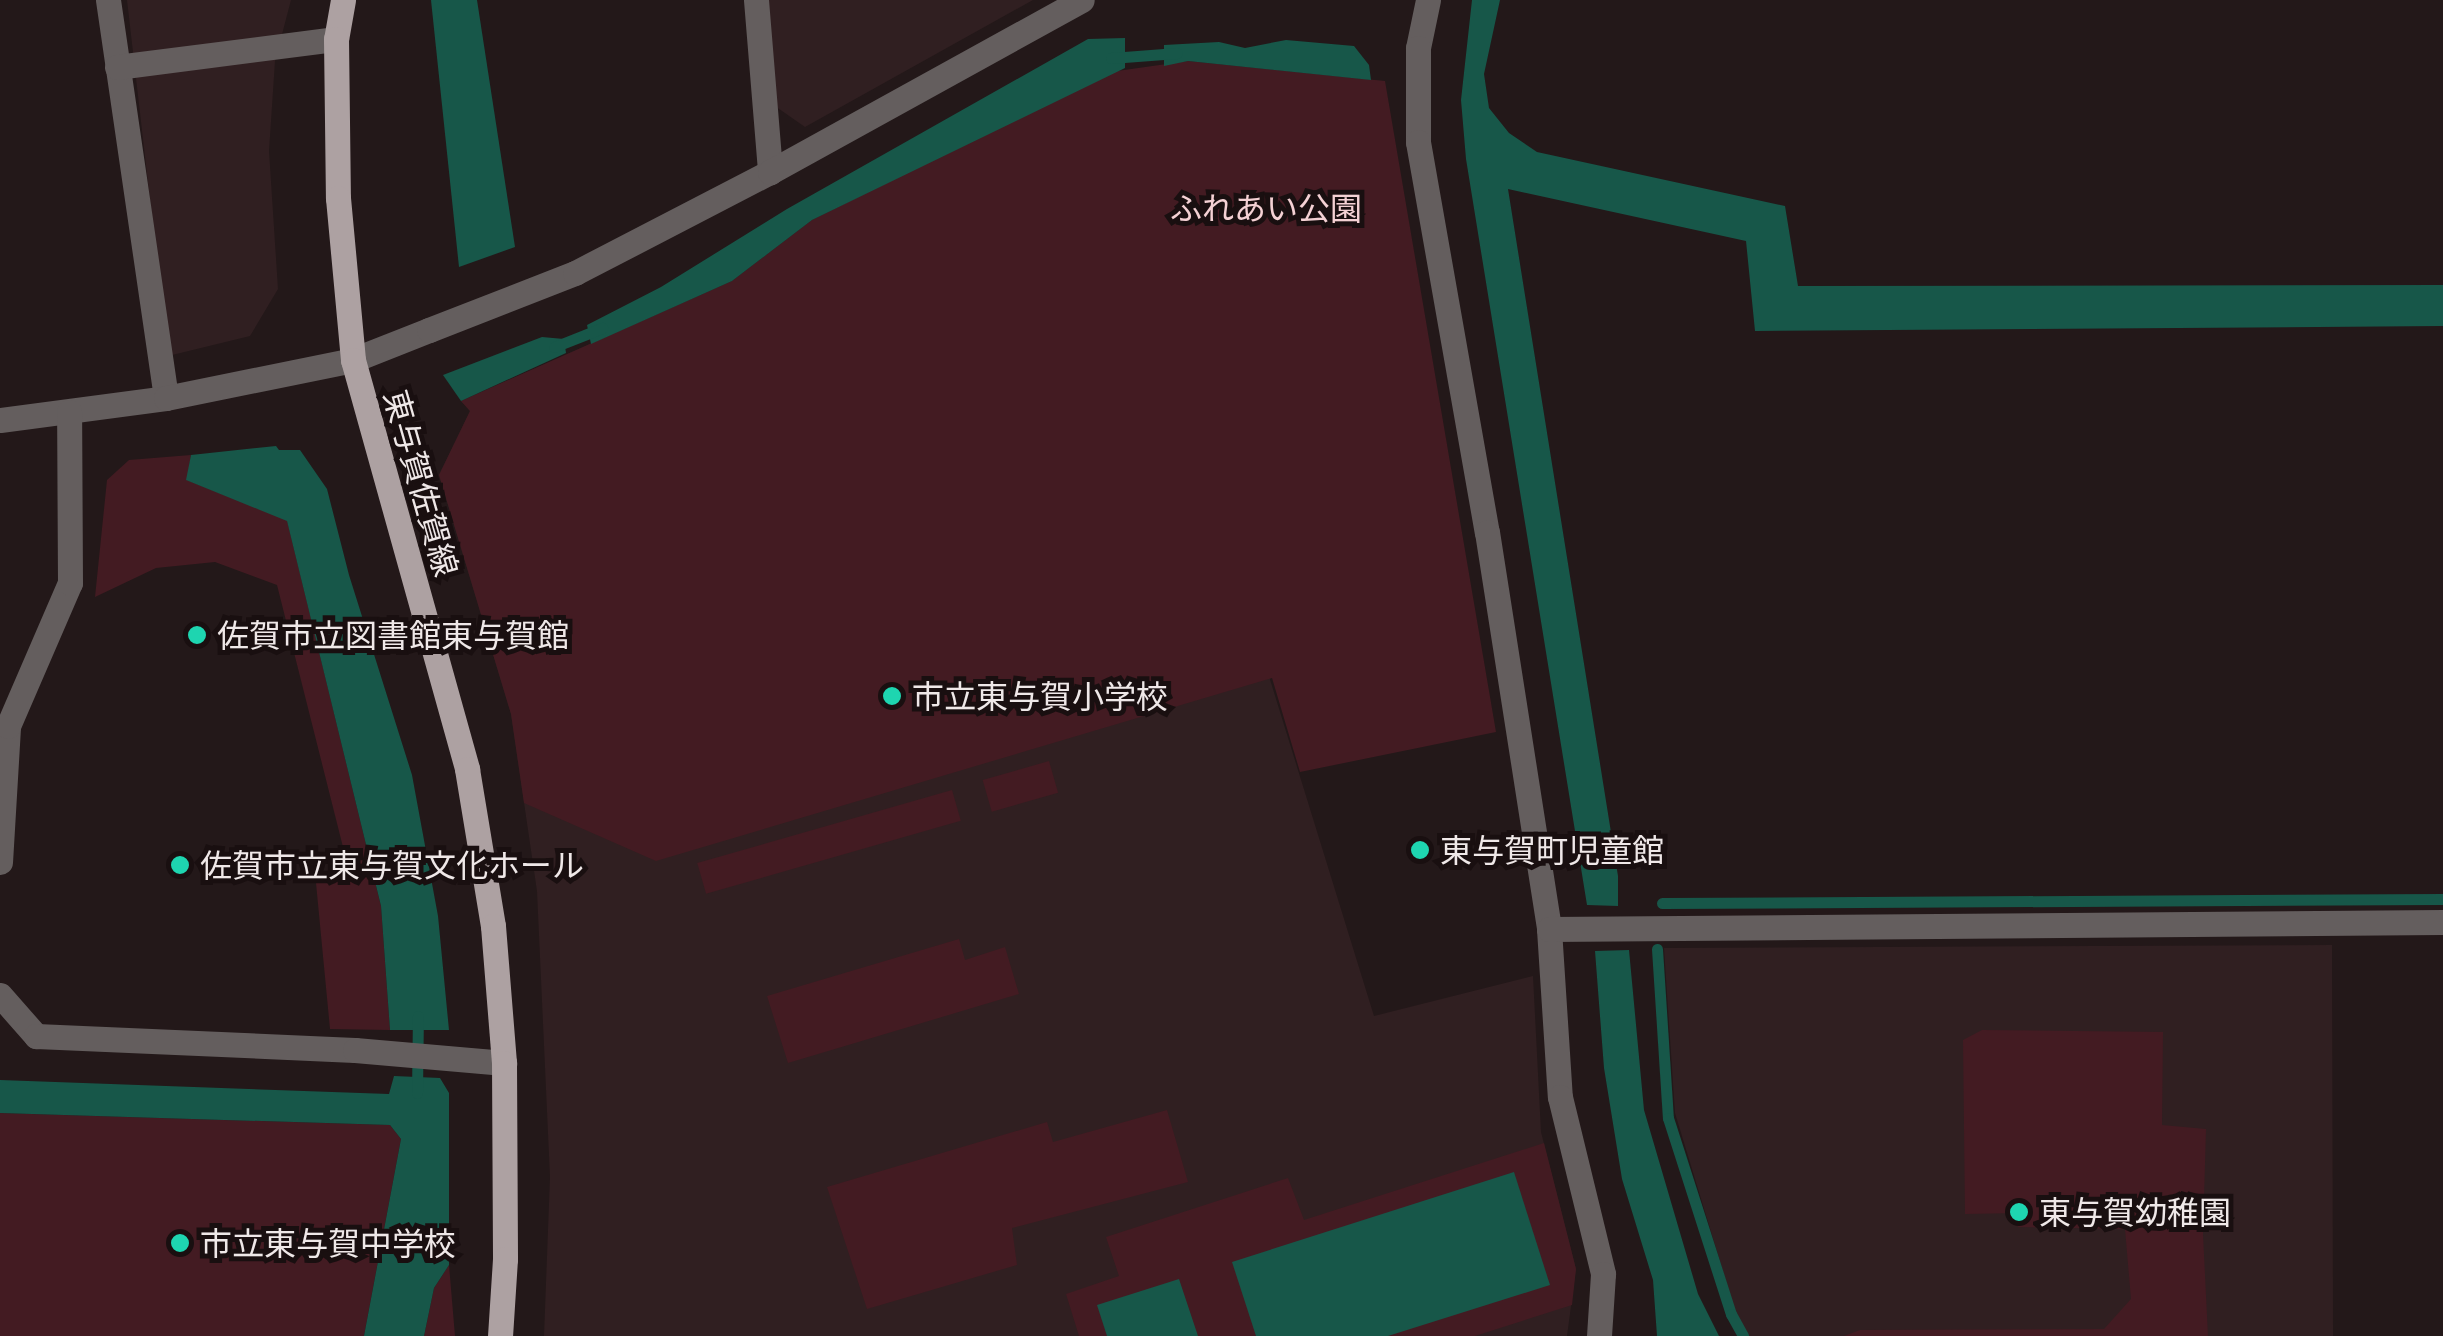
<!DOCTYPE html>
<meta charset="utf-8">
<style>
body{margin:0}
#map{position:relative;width:2443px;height:1336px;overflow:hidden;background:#231819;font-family:Ubuntu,"Noto Sans JP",sans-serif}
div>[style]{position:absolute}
.built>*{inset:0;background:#301f21}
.green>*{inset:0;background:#431b22;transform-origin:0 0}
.water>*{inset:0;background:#175749}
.stream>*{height:11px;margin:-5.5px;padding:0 5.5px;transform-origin:5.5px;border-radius:5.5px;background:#175749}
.minor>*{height:25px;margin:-12.5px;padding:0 12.5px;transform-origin:12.5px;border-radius:12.5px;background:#645e5e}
.major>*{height:25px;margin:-12.5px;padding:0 12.5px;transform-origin:12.5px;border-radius:12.5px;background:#ada1a2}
.dots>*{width:28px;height:28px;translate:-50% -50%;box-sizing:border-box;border:5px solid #190f10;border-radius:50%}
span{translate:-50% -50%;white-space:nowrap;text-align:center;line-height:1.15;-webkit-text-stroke:10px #190f10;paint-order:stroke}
.park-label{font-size:32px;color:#f4d1d4}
.street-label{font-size:32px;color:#efe8e8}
.poi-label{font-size:32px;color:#efe8e8}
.left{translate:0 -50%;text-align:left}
</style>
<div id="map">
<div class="built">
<i style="clip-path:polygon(127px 0,291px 0,275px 61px,269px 151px,278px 289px,250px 336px,168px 356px)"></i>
<i style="clip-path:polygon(765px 0,1033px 0,805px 127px,772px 104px)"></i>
<i style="clip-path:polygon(1086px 84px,1374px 1016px,1533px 976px,1541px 1132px,1576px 1269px,1567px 1336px,544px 1336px,550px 1177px,537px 891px,511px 714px,439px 475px,470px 411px,461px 401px,732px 281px,812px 220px)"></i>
<i style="clip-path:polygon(2332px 945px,2333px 1336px,1749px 1336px,1735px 1311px,1675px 1113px,1664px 948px)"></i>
</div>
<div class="green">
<i style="clip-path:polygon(1188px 61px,1385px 81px,1496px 732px,1300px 772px,1272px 678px,656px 861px,524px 803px,511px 714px,439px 475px,470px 411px,461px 401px,732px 281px,812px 220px,1110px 72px)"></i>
<i style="clip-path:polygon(191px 455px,187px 480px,287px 520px,381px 906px,390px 1030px,330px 1029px,316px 883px,345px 855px,277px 585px,215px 562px,156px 568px,95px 597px,107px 480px,129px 460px)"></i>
<i style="left:1049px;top:761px;width:33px;height:69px;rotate:74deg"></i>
<i style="left:952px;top:790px;width:32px;height:265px;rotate:74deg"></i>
<i style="clip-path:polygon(959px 939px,965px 960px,1005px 947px,1019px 994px,788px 1063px,767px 996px)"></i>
<i style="clip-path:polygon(1982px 1030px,2163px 1032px,2162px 1125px,2206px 1129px,2203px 1234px,2208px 1336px,1844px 1336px,1860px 1330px,2104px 1329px,2131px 1299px,2125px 1229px,2018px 1227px,2020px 1213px,1965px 1214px,1963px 1040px)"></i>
<i style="clip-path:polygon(1167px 1110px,1188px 1182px,1012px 1228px,1017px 1265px,867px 1309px,827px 1187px,1047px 1122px,1053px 1142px)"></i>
<i style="clip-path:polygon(0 1113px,390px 1125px,401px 1139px,364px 1336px,0 1336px)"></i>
<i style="clip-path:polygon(1544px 1143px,1576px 1269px,1572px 1305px,1475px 1336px,1079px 1336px,1066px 1294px,1119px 1276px,1106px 1237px,1288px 1178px,1304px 1220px)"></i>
<i style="clip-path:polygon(449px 1265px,455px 1336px,424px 1336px,434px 1288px)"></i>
</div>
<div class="water">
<i style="clip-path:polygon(431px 0,477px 0,515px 247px,459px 267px)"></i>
<i style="clip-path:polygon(1472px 0,1500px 0,1484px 74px,1489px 108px,1509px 133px,1537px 152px,1785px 206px,1798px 286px,2443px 285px,2443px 326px,1755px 331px,1746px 241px,1508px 189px,1618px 876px,1618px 906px,1587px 905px,1466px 159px,1461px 100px)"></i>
<i style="clip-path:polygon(1125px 38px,1125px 68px,812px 220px,732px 281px,591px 344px,587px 325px,661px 287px,787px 209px,1088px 39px)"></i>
<i style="clip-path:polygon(1286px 40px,1354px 46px,1369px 65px,1371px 80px,1188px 61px,1164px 66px,1164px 45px,1219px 42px,1245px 48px)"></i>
<i style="clip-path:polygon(542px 337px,564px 339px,566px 353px,461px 401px,443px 375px)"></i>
<i style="clip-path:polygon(276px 446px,279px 450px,300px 450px,327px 489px,349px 575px,412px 775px,438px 916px,449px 1030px,390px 1030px,381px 906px,287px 521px,186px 480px,191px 455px)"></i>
<i style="clip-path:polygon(1629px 950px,1644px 1110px,1698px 1294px,1719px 1336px,1657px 1336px,1653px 1280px,1622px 1179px,1604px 1068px,1595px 951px)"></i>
<i style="clip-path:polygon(394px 1076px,440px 1078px,449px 1093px,449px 1265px,434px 1288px,424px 1336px,364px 1336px,401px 1139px,390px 1125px,0 1113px,0 1080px,389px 1094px)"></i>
<i style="clip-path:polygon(1514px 1172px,1550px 1285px,1388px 1336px,1256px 1336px,1232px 1262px)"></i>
<i style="clip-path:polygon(1179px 1279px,1198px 1336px,1107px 1336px,1097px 1305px)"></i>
</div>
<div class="stream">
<i style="left:1111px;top:58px;width:66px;rotate:-4.3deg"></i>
<i style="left:554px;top:347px;width:52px;rotate:-21.6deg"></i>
<i style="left:1662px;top:903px;width:781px;rotate:-0.29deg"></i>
<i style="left:1657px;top:949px;width:169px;rotate:86.3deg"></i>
<i style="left:1668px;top:1118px;width:206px;rotate:72.2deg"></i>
<i style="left:1731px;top:1314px;width:25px;rotate:61deg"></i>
<i style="left:417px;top:1093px;width:77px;rotate:-89.3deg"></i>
</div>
<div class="minor">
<i style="left:108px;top:0;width:402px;rotate:81.7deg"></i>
<i style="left:756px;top:0;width:173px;rotate:85.3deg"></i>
<i style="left:1428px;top:0;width:49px;rotate:101.8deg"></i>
<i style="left:1418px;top:48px;width:94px;rotate:90deg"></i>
<i style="left:1418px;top:142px;width:396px;rotate:80deg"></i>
<i style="left:1487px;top:532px;width:402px;rotate:81.1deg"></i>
<i style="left:1549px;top:929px;width:168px;rotate:86.3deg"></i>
<i style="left:1560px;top:1097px;width:182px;rotate:76.3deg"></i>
<i style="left:1603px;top:1274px;width:62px;rotate:93.7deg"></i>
<i style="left:117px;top:67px;width:221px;rotate:-7.3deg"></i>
<i style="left:0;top:420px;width:167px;rotate:-7.5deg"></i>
<i style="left:166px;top:398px;width:191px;rotate:-11.5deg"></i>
<i style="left:353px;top:360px;width:82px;rotate:-21.5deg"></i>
<i style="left:429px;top:330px;width:157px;rotate:-21.3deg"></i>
<i style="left:575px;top:273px;width:220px;rotate:-27.4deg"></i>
<i style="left:770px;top:172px;width:356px;rotate:-28.9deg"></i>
<i style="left:0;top:862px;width:136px;rotate:-86.6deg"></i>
<i style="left:8px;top:726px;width:156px;rotate:-66.6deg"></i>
<i style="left:70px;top:583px;width:171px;rotate:-90.3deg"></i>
<i style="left:1549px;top:929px;width:894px;rotate:-0.45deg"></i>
<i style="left:0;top:995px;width:55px;rotate:48.7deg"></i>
<i style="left:36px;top:1036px;width:319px;rotate:2.5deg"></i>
<i style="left:355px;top:1050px;width:150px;rotate:5deg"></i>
</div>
<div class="major">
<i style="left:343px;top:0;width:40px;rotate:100deg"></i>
<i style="left:336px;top:39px;width:159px;rotate:89.3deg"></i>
<i style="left:338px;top:198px;width:163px;rotate:84.7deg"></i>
<i style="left:353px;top:360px;width:425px;rotate:74.4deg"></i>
<i style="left:467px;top:769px;width:159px;rotate:80.6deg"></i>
<i style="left:493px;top:926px;width:137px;rotate:85.4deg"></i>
<i style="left:504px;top:1063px;width:196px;rotate:89.7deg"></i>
<i style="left:505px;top:1259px;width:77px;rotate:93.7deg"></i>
</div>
<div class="dots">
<i style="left:197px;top:635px;background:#1ed5b0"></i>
<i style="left:892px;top:696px;background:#1ed5b0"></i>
<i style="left:1420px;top:850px;background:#1ed5b0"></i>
<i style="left:180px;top:865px;background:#1ed5b0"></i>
<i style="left:2019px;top:1212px;background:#1ed5b0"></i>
<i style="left:180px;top:1243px;background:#1ed5b0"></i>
</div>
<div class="park-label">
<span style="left:1266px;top:208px">ふれあい公園</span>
</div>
<div class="street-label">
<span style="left:421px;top:483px;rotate:74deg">東与賀佐賀線</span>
</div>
<div class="poi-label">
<span class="left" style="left:217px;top:635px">佐賀市立図書館東与賀館</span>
<span class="left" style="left:912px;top:696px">市立東与賀小学校</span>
<span class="left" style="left:1440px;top:850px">東与賀町児童館</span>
<span class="left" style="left:200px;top:865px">佐賀市立東与賀文化ホール</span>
<span class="left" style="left:2039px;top:1212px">東与賀幼稚園</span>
<span class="left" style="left:200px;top:1243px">市立東与賀中学校</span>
</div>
</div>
